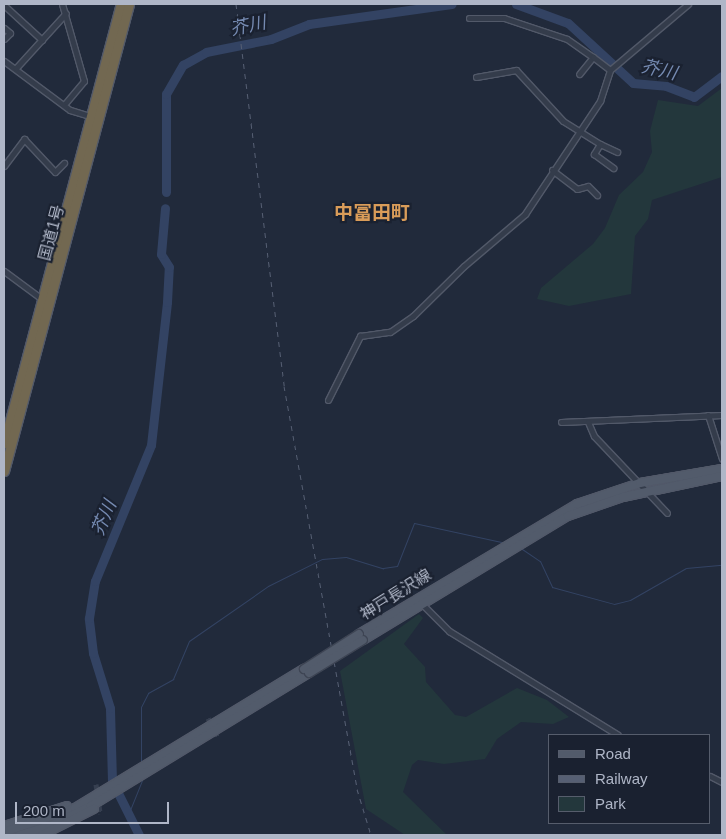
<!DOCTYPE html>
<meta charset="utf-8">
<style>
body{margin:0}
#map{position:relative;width:726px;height:839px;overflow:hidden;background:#212a3b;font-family:Arial,"Noto Sans JP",sans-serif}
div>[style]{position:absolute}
.green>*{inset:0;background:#23373c}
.stream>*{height:1px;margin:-0.5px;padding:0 0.5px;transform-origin:0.5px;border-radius:0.5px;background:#334363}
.river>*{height:9px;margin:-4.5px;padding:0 4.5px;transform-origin:4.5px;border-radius:4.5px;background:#334363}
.street-tunnel>*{height:5px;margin-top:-2.5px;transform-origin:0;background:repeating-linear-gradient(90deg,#363f50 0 5px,transparent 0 7.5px)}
.roads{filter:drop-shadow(1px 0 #525969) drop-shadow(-1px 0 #525969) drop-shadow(0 1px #525969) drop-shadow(0 -1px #525969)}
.street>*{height:5px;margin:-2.5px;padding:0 2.5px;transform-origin:2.5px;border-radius:2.5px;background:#343c4b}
.primary>*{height:8px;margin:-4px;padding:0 4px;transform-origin:4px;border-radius:4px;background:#525b6b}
.highway>*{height:9px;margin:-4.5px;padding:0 4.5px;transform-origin:4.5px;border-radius:4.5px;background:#726851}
.rail>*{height:1px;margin-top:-0.5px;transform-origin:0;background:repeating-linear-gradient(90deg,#565f73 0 5px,transparent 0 10px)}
.bridges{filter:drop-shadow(1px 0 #3e4554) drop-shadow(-1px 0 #3e4554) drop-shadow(0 1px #3e4554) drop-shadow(0 -1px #3e4554)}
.primary-bridge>*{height:8px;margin:-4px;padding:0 4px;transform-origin:4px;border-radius:4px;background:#525b6b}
span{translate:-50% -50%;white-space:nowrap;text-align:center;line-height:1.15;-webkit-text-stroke:4.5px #1a2130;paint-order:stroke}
.street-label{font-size:16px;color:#afb6c7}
.water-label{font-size:18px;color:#758ab1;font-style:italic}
.quarter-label{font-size:19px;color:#d99c59;font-weight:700}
.frame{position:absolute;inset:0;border:5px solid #afb6c7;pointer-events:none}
.legend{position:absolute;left:548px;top:734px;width:162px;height:90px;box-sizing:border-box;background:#1a2130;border:1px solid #565d6c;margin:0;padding:6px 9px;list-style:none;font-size:15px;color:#afb6c7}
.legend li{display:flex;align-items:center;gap:10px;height:25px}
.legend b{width:25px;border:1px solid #565d6c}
.scale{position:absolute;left:15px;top:802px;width:154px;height:22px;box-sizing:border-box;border:2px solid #afb6c7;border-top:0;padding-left:6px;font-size:15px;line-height:18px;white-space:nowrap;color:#afb6c7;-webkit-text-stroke:4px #1a2130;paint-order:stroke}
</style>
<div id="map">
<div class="green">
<i style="clip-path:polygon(722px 88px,722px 177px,652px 200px,648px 219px,635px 236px,631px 294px,569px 306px,537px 299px,541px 288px,593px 244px,605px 228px,619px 195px,643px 172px,652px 152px,650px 131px,658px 100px,698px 106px)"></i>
<i style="clip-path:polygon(419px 614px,423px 618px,404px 644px,425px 667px,426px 682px,455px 715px,466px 717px,517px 688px,547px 700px,569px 717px,553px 724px,521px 722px,497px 739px,485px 759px,444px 764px,418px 760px,412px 765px,403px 792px,447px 835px,405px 835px,366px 809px,340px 671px)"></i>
</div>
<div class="stream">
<i style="left:522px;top:549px;width:22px;rotate:34deg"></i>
<i style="left:540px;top:561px;width:29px;rotate:65deg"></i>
<i style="left:552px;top:587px;width:64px;rotate:15.3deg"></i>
<i style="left:614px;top:604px;width:16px;rotate:-14deg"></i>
<i style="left:630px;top:600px;width:64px;rotate:-29.7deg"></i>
<i style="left:686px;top:568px;width:36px;rotate:-5deg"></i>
<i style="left:141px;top:764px;width:57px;rotate:-90deg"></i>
<i style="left:141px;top:707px;width:16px;rotate:-63deg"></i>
<i style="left:148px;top:693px;width:29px;rotate:-29deg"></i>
<i style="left:173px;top:679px;width:41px;rotate:-67.2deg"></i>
<i style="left:189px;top:641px;width:96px;rotate:-34.8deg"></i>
<i style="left:268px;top:586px;width:60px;rotate:-26.6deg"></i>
<i style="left:322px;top:559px;width:24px;rotate:-5deg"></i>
<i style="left:346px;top:557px;width:39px;rotate:17deg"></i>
<i style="left:383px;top:568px;width:14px;rotate:-8deg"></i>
<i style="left:397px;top:566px;width:46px;rotate:-68.4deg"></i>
<i style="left:414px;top:523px;width:94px;rotate:12.3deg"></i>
<i style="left:128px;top:815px;width:40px;rotate:-68deg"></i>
</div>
<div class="river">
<i style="left:516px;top:4px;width:55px;rotate:20.1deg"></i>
<i style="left:568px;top:23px;width:88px;rotate:42.7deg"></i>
<i style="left:633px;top:83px;width:33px;rotate:5deg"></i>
<i style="left:666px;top:86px;width:30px;rotate:21deg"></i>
<i style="left:694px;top:97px;width:35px;rotate:-37deg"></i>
<i style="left:166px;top:192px;width:98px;rotate:-90deg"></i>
<i style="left:166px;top:94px;width:34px;rotate:-60deg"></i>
<i style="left:183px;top:65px;width:26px;rotate:-29deg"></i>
<i style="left:206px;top:52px;width:66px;rotate:-11.3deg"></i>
<i style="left:271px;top:39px;width:41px;rotate:-21.5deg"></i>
<i style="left:309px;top:24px;width:144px;rotate:-8deg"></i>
<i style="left:139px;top:835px;width:60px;rotate:-116.6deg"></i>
<i style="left:112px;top:781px;width:73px;rotate:-91.6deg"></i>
<i style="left:110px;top:708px;width:58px;rotate:-107.2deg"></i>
<i style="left:93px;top:653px;width:35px;rotate:-97deg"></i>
<i style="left:89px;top:618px;width:37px;rotate:-81deg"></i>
<i style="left:95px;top:581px;width:147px;rotate:-67.6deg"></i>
<i style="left:151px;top:445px;width:144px;rotate:-83.6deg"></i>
<i style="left:167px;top:302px;width:35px;rotate:-87deg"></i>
<i style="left:169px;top:267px;width:15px;rotate:-122deg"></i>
<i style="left:161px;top:254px;width:46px;rotate:-85deg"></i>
</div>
<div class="street-tunnel">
<i style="left:208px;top:718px;width:22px;rotate:63deg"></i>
<i style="left:96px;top:784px;width:30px;rotate:82deg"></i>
</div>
<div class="roads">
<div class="street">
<i style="left:62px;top:4px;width:80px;rotate:74.1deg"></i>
<i style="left:84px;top:81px;width:31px;rotate:130deg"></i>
<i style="left:6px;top:7px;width:49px;rotate:42.5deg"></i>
<i style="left:469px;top:18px;width:35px"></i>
<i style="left:504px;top:18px;width:66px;rotate:18.4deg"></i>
<i style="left:567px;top:39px;width:32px;rotate:35deg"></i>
<i style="left:593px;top:57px;width:22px;rotate:129deg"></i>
<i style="left:4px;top:28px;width:8px;rotate:40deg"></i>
<i style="left:10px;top:33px;width:8px;rotate:135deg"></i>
<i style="left:593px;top:57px;width:21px;rotate:37deg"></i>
<i style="left:4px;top:61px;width:82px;rotate:36.6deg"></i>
<i style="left:70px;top:110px;width:21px;rotate:17deg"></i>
<i style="left:16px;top:68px;width:74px;rotate:-47.7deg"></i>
<i style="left:476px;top:77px;width:41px;rotate:-9.9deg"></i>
<i style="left:516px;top:70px;width:69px;rotate:47.3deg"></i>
<i style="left:563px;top:121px;width:44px;rotate:31.9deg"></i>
<i style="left:600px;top:144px;width:12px;rotate:121deg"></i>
<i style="left:594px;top:154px;width:24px;rotate:36deg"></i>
<i style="left:600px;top:144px;width:19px;rotate:25deg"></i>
<i style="left:4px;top:166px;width:34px;rotate:-53deg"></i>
<i style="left:24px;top:139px;width:45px;rotate:46.8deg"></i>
<i style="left:55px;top:172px;width:13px;rotate:-45deg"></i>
<i style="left:552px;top:170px;width:31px;rotate:37deg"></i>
<i style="left:577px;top:189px;width:11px;rotate:-15deg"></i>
<i style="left:588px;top:186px;width:13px;rotate:45deg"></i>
<i style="left:4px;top:271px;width:47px;rotate:36.4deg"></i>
<i style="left:328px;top:400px;width:72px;rotate:-63.4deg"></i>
<i style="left:360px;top:336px;width:30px;rotate:-8deg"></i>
<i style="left:390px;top:332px;width:28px;rotate:-35deg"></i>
<i style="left:413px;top:316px;width:71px;rotate:-44.4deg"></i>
<i style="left:464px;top:266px;width:80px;rotate:-40.4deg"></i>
<i style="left:525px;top:214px;width:136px;rotate:-56.4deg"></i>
<i style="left:600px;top:101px;width:33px;rotate:-72deg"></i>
<i style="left:610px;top:70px;width:102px;rotate:-40.2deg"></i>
<i style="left:708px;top:415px;width:46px;rotate:72.3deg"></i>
<i style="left:561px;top:422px;width:161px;rotate:-2.5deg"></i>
<i style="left:588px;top:422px;width:15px;rotate:67deg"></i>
<i style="left:594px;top:436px;width:106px;rotate:46.5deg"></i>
<i style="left:421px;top:603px;width:40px;rotate:45deg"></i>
<i style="left:449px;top:631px;width:198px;rotate:31.6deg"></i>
<i style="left:710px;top:776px;width:13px;rotate:27deg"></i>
</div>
<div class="primary">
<i style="left:359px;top:634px;width:254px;rotate:-30.8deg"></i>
<i style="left:577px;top:504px;width:66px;rotate:-18.4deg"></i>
<i style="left:640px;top:483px;width:83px;rotate:-9.7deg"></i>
<i style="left:363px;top:640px;width:240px;rotate:-31.2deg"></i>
<i style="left:568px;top:516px;width:58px;rotate:-19.1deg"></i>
<i style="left:623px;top:497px;width:101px;rotate:-12deg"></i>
<i style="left:4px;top:826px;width:66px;rotate:-17.6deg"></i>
<i style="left:4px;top:832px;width:75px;rotate:-18.7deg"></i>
<i style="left:75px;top:808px;width:268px;rotate:-31.3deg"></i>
<i style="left:20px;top:835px;width:31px;rotate:-17deg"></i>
<i style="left:50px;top:826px;width:46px;rotate:-26deg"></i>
<i style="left:91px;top:806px;width:255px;rotate:-31.4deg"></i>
<i style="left:42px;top:835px;width:58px;rotate:-26.6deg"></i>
</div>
<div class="highway">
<i style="left:4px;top:443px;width:454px;rotate:-75.1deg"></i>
<i style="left:4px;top:471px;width:483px;rotate:-75deg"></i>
</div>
</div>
<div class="rail">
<i style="left:236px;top:4px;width:385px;rotate:82.8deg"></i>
<i style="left:284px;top:386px;width:410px;rotate:79.7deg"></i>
<i style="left:357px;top:789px;width:48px;rotate:73.1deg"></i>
</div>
<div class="bridges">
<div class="primary-bridge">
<i style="left:304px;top:669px;width:65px;rotate:-32.5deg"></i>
<i style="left:309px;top:673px;width:63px;rotate:-31.4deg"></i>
</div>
</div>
<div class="street-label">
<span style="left:52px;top:233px;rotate:-75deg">国道1号</span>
<span style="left:396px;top:595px;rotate:-32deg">神戸長沢線</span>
</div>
<div class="water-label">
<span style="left:248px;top:26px;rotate:-12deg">芥川</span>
<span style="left:659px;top:70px;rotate:13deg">芥川</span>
<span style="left:104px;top:518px;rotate:-67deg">芥川</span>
</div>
<div class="quarter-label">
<span style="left:372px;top:213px">中冨田町</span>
</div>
<div class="frame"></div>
<ul class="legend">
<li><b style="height:6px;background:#525b6b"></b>Road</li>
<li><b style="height:6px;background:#565f73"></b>Railway</li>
<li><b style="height:14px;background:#23373c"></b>Park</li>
</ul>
<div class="scale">200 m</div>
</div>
